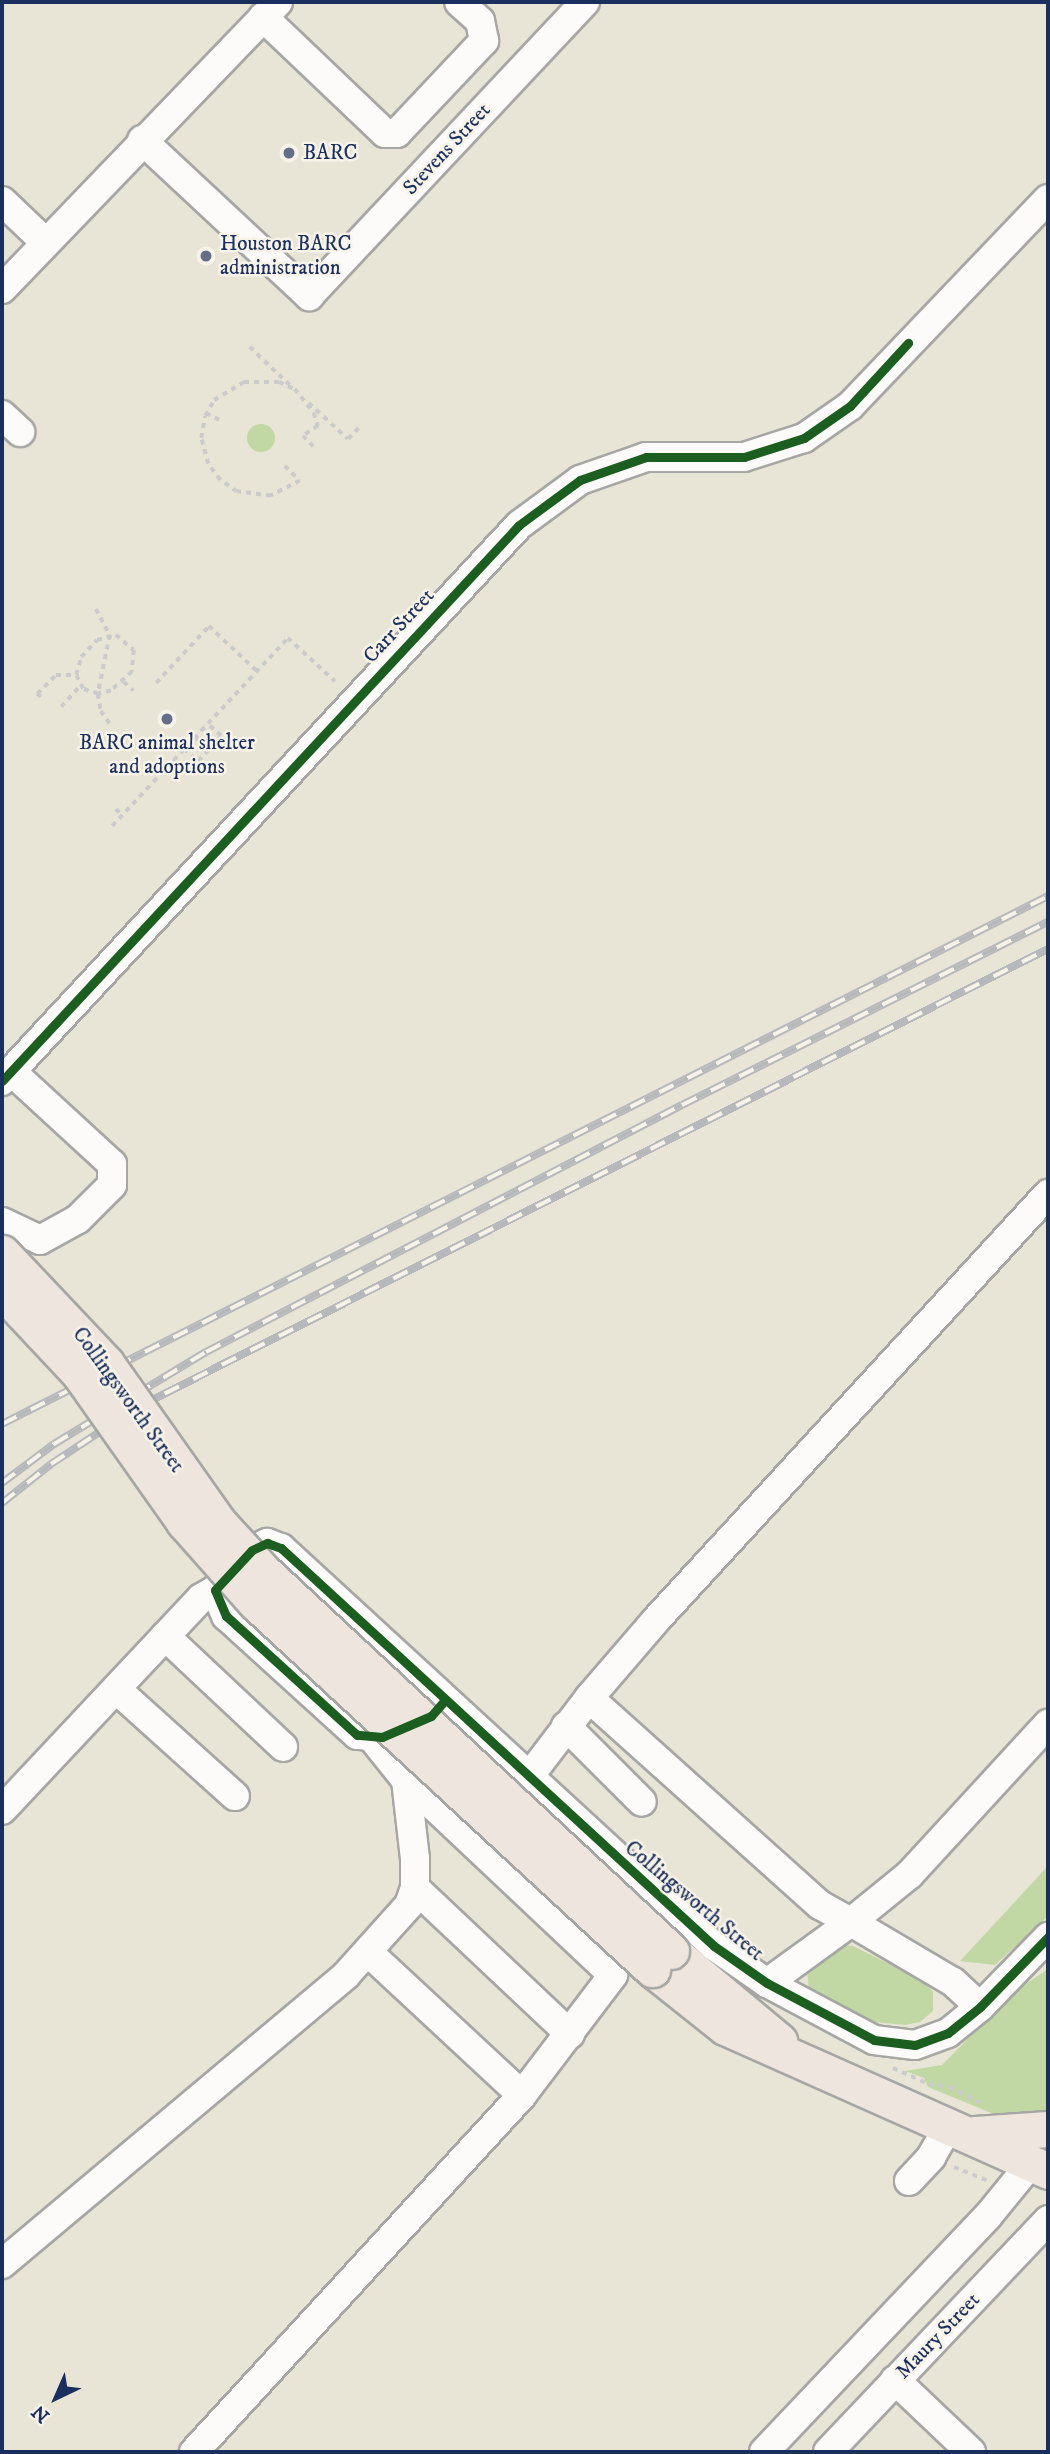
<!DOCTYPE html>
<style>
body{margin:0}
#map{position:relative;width:1050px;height:2454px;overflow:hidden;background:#e8e4d6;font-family:"IM FELL DW Pica",serif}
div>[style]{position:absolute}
.green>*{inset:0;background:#c1d8a5}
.round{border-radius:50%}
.path>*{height:3.5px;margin-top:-1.75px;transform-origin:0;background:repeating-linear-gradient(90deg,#cbcbcc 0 5px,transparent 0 10px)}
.roads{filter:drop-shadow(2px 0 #a6a6a4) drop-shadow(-2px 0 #a6a6a4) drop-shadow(0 2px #a6a6a4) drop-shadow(0 -2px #a6a6a4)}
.minor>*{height:28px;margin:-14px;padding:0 14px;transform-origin:14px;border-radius:14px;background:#fcfbf9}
.major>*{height:35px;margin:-17.5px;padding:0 17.5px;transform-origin:17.5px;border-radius:17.5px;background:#eee6de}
.rail>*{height:8px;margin-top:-4px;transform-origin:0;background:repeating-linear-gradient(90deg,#f7f3e8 0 16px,#b6b8bb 0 32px);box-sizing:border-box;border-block:2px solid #b6b8bb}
.bridges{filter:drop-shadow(2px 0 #a6a6a4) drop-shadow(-2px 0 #a6a6a4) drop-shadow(0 2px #a6a6a4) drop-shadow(0 -2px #a6a6a4)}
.major-bridge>*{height:35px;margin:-17.5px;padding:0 17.5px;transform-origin:17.5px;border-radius:17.5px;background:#eee6de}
.cycleway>*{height:9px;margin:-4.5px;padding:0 4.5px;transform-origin:4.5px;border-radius:4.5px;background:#1b5e20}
.dots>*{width:19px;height:19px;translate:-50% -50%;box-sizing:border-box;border:4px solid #f7f3e8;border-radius:50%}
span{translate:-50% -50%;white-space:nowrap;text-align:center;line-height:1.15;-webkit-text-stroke:5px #f7f3e8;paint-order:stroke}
.street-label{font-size:21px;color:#1b2f5e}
.poi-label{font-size:21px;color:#1b2f5e}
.left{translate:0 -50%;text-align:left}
.frame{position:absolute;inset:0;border:4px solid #1b2f5e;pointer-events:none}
.north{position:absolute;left:21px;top:2363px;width:70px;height:70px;-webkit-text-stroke:5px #f7f3e8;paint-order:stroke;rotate:224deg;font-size:19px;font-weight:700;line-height:28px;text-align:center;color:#1b2f5e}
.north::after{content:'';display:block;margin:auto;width:24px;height:32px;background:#1b2f5e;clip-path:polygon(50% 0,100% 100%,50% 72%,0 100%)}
</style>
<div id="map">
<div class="green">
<i class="round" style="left:247px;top:424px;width:28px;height:28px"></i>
<i style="clip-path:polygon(1048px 1866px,1048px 1916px,995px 1965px,960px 1961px)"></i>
<i style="clip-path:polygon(842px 1945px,853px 1946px,924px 1981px,933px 1992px,933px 2011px,920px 2022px,905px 2025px,874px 2022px,809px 1991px,807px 1969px)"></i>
<i style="clip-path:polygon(1048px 1969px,1048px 2121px,1011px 2121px,928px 2087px,924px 2078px,905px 2071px,942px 2065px,1014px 1992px)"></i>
</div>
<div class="path">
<i style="left:250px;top:347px;width:57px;rotate:43.6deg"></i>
<i style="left:309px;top:403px;width:53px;rotate:42.7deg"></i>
<i style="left:348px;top:439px;width:19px;rotate:-47deg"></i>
<i style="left:206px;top:413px;width:16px;rotate:27deg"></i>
<i style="left:285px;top:466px;width:21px;rotate:45deg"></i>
<i style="left:300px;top:481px;width:33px;rotate:153deg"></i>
<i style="left:271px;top:496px;width:34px;rotate:-173deg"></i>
<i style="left:237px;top:492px;width:21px;rotate:-145deg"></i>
<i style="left:220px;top:480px;width:20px;rotate:-127deg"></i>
<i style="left:208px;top:464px;width:27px;rotate:-105deg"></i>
<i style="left:201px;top:438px;width:22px;rotate:-80deg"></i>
<i style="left:205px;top:416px;width:18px;rotate:-61deg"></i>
<i style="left:214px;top:400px;width:35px;rotate:-31deg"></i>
<i style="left:244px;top:382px;width:35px"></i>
<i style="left:279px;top:382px;width:17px;rotate:24deg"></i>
<i style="left:295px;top:389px;width:31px;rotate:52deg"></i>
<i style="left:314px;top:413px;width:14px;rotate:73deg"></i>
<i style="left:318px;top:426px;width:18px;rotate:146deg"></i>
<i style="left:303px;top:436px;width:17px;rotate:45deg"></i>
<i style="left:96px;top:609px;width:30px;rotate:62deg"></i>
<i style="left:110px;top:635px;width:60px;rotate:101.5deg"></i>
<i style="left:98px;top:694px;width:17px;rotate:80deg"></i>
<i style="left:101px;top:711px;width:16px;rotate:55deg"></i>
<i style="left:116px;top:635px;width:23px;rotate:40deg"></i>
<i style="left:134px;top:650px;width:22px;rotate:95deg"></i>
<i style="left:132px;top:672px;width:28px;rotate:138deg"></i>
<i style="left:111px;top:691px;width:13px;rotate:167deg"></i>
<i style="left:98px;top:694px;width:16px;rotate:-162deg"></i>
<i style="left:83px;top:689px;width:16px;rotate:-117deg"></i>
<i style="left:76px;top:675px;width:19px;rotate:-74deg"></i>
<i style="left:81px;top:657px;width:23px;rotate:-47deg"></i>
<i style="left:97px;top:640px;width:20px;rotate:-15deg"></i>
<i style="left:124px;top:682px;width:13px;rotate:42deg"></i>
<i style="left:156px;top:683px;width:78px;rotate:-47.1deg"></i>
<i style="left:209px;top:626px;width:66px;rotate:43.2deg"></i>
<i style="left:41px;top:697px;width:5px;rotate:-143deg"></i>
<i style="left:37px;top:694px;width:27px;rotate:-45deg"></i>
<i style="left:56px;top:675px;width:20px"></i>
<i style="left:61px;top:707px;width:28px;rotate:-48deg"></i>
<i style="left:195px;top:737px;width:18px;rotate:43deg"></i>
<i style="left:184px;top:749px;width:18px;rotate:41deg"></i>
<i style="left:172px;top:761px;width:18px;rotate:45deg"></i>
<i style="left:185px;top:774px;width:18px;rotate:-45deg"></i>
<i style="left:198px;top:761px;width:34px;rotate:-47deg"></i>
<i style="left:221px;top:736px;width:18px;rotate:-139deg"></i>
<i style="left:116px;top:809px;width:8px;rotate:45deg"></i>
<i style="left:112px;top:826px;width:258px;rotate:-46.9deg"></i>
<i style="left:288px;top:638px;width:64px;rotate:42.5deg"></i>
<i style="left:893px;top:2068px;width:39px;rotate:24deg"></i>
<i style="left:929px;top:2084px;width:21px;rotate:8deg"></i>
<i style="left:950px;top:2087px;width:39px;rotate:27deg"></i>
<i style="left:954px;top:2167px;width:37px;rotate:22deg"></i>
</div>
<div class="roads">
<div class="minor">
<i style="left:263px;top:17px;width:168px;rotate:43.6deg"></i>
<i style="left:385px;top:133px;width:12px"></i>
<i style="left:397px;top:133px;width:127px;rotate:-46.6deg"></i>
<i style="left:484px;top:41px;width:20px;rotate:-101deg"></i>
<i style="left:480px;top:21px;width:28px;rotate:-138deg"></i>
<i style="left:142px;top:140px;width:229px;rotate:43deg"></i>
<i style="left:309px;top:296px;width:403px;rotate:-46.8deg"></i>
<i style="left:2px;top:201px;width:59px;rotate:43.6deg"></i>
<i style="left:2px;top:289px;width:398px;rotate:-46.1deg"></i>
<i style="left:2px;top:415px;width:25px;rotate:43deg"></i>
<i style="left:2px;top:1081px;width:759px;rotate:-47.08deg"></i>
<i style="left:519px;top:525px;width:76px;rotate:-36.4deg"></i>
<i style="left:580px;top:480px;width:70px;rotate:-19.2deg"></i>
<i style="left:646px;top:457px;width:98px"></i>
<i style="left:744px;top:457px;width:63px;rotate:-17.6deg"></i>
<i style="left:804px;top:438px;width:56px;rotate:-34.8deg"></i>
<i style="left:850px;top:406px;width:286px;rotate:-46.3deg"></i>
<i style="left:2px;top:1222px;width:42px;rotate:25.3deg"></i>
<i style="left:40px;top:1240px;width:43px;rotate:-28.9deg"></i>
<i style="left:78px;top:1219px;width:48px;rotate:-45deg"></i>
<i style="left:112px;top:1185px;width:21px;rotate:-90deg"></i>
<i style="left:112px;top:1164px;width:137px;rotate:-137.4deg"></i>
<i style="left:165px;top:1636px;width:162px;rotate:43.2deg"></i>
<i style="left:116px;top:1689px;width:160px;rotate:42deg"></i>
<i style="left:589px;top:1698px;width:310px;rotate:41.9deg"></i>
<i style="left:820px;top:1905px;width:35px;rotate:29deg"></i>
<i style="left:851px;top:1922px;width:104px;rotate:144deg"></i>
<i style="left:445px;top:1700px;width:21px;rotate:131deg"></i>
<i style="left:431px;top:1716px;width:53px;rotate:156.8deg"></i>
<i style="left:382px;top:1737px;width:25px;rotate:-175deg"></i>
<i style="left:357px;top:1735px;width:177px;rotate:-137.7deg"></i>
<i style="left:226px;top:1616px;width:28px;rotate:-113deg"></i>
<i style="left:215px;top:1590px;width:54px;rotate:-47.2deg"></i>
<i style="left:252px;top:1550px;width:17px;rotate:-25deg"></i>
<i style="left:267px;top:1543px;width:15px;rotate:20deg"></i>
<i style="left:281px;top:1548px;width:588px;rotate:42.59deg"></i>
<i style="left:714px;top:1946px;width:65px;rotate:34.9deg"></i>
<i style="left:767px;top:1983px;width:121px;rotate:28deg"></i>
<i style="left:874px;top:2040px;width:41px;rotate:7deg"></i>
<i style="left:915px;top:2045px;width:35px;rotate:-20deg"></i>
<i style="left:948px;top:2033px;width:41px;rotate:-39.1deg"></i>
<i style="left:980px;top:2007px;width:98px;rotate:-45.8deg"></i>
<i style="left:566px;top:1726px;width:107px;rotate:45deg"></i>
<i style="left:528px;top:1778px;width:101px;rotate:-52.7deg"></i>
<i style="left:589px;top:1698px;width:103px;rotate:-49.3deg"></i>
<i style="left:656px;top:1620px;width:579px;rotate:-47.38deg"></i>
<i style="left:2px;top:1810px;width:291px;rotate:-46.8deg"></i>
<i style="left:201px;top:1598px;width:16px;rotate:-30deg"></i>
<i style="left:415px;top:1888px;width:213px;rotate:43.3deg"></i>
<i style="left:368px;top:1952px;width:210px;rotate:42.9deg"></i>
<i style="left:980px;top:2007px;width:37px;rotate:-137deg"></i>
<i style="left:953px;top:1982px;width:118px;rotate:-149.5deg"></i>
<i style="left:851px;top:1922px;width:76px;rotate:-39.1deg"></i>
<i style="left:910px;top:1874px;width:204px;rotate:-47.4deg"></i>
<i style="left:909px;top:2181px;width:33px;rotate:-47deg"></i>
<i style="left:931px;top:2157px;width:36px;rotate:-60deg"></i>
<i style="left:2px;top:2264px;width:449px;rotate:-40deg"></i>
<i style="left:346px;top:1975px;width:94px;rotate:-48deg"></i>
<i style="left:409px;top:1905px;width:18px;rotate:-71deg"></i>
<i style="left:415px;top:1888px;width:29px;rotate:-90deg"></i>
<i style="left:415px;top:1859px;width:80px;rotate:-96.5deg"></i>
<i style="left:895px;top:2380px;width:105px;rotate:43.5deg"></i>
<i style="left:194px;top:2452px;width:485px;rotate:-47.4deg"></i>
<i style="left:522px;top:2095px;width:151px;rotate:-52.8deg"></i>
<i style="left:613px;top:1975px;width:284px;rotate:-136.7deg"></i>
<i style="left:406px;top:1780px;width:53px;rotate:-128.8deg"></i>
<i style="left:764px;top:2452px;width:325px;rotate:-46.5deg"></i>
<i style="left:988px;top:2216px;width:70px;rotate:-50.8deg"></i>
<i style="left:828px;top:2452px;width:320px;rotate:-46.5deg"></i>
</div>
<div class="major">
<i style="left:671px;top:1951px;width:141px;rotate:39.8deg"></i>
<i style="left:652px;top:1969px;width:93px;rotate:38.5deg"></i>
<i style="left:725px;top:2027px;width:354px;rotate:24deg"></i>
<i style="left:975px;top:2134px;width:73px;rotate:-3.9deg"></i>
</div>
</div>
<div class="rail">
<i style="left:2px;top:1424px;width:1172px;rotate:-26.78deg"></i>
<i style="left:2px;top:1483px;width:65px;rotate:-36.9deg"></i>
<i style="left:54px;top:1444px;width:178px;rotate:-31.2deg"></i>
<i style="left:206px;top:1352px;width:536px;rotate:-27.43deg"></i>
<i style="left:682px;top:1105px;width:409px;rotate:-26.6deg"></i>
<i style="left:2px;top:1503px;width:63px;rotate:-38.5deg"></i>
<i style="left:51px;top:1464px;width:102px;rotate:-33.4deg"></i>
<i style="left:136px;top:1408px;width:1021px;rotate:-26.72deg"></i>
</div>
<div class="bridges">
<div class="major-bridge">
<i style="left:2px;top:1253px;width:151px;rotate:46.6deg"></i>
<i style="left:106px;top:1363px;width:196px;rotate:54.8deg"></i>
<i style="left:219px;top:1523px;width:64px;rotate:47.5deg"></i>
<i style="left:262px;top:1570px;width:559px;rotate:42.97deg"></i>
<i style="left:2px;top:1291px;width:112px;rotate:46.8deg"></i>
<i style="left:79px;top:1373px;width:182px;rotate:54.8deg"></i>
<i style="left:184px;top:1522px;width:107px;rotate:48.4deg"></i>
<i style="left:255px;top:1602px;width:541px;rotate:42.75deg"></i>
</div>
</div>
<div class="cycleway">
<i style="left:2px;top:1081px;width:759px;rotate:-47.08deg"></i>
<i style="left:519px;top:525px;width:76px;rotate:-36.4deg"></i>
<i style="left:580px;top:480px;width:70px;rotate:-19.2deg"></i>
<i style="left:646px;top:457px;width:98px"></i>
<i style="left:744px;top:457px;width:63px;rotate:-17.6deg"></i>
<i style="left:804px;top:438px;width:56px;rotate:-34.8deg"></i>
<i style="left:850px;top:406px;width:86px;rotate:-47.4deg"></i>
<i style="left:445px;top:1700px;width:21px;rotate:131deg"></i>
<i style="left:431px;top:1716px;width:53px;rotate:156.8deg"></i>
<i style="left:382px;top:1737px;width:25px;rotate:-175deg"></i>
<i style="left:357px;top:1735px;width:177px;rotate:-137.7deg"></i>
<i style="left:226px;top:1616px;width:28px;rotate:-113deg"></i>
<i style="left:215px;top:1590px;width:54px;rotate:-47.2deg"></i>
<i style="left:252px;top:1550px;width:17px;rotate:-25deg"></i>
<i style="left:267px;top:1543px;width:15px;rotate:20deg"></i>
<i style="left:281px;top:1548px;width:588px;rotate:42.59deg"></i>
<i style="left:714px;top:1946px;width:65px;rotate:34.9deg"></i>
<i style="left:767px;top:1983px;width:121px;rotate:28deg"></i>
<i style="left:874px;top:2040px;width:41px;rotate:7deg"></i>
<i style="left:915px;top:2045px;width:35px;rotate:-20deg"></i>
<i style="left:948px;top:2033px;width:41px;rotate:-39.1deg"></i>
<i style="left:980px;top:2007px;width:98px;rotate:-45.8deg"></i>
</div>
<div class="dots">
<i style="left:289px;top:153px;background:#636e88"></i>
<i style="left:206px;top:256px;background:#636e88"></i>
<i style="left:167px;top:719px;background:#636e88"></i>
</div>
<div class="street-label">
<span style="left:447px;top:149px;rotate:-47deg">Stevens Street</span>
<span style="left:399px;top:626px;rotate:-47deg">Carr Street</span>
<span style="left:128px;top:1400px;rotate:54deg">Collingsworth Street</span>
<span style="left:694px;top:1901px;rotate:40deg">Collingsworth Street</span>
<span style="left:938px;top:2336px;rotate:-46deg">Maury Street</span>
</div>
<div class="poi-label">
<span class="left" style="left:303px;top:153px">BARC</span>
<span class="left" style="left:220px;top:256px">Houston BARC<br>administration</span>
<span style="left:167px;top:755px">BARC animal shelter<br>and adoptions</span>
</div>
<div class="frame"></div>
<div class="north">N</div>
</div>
